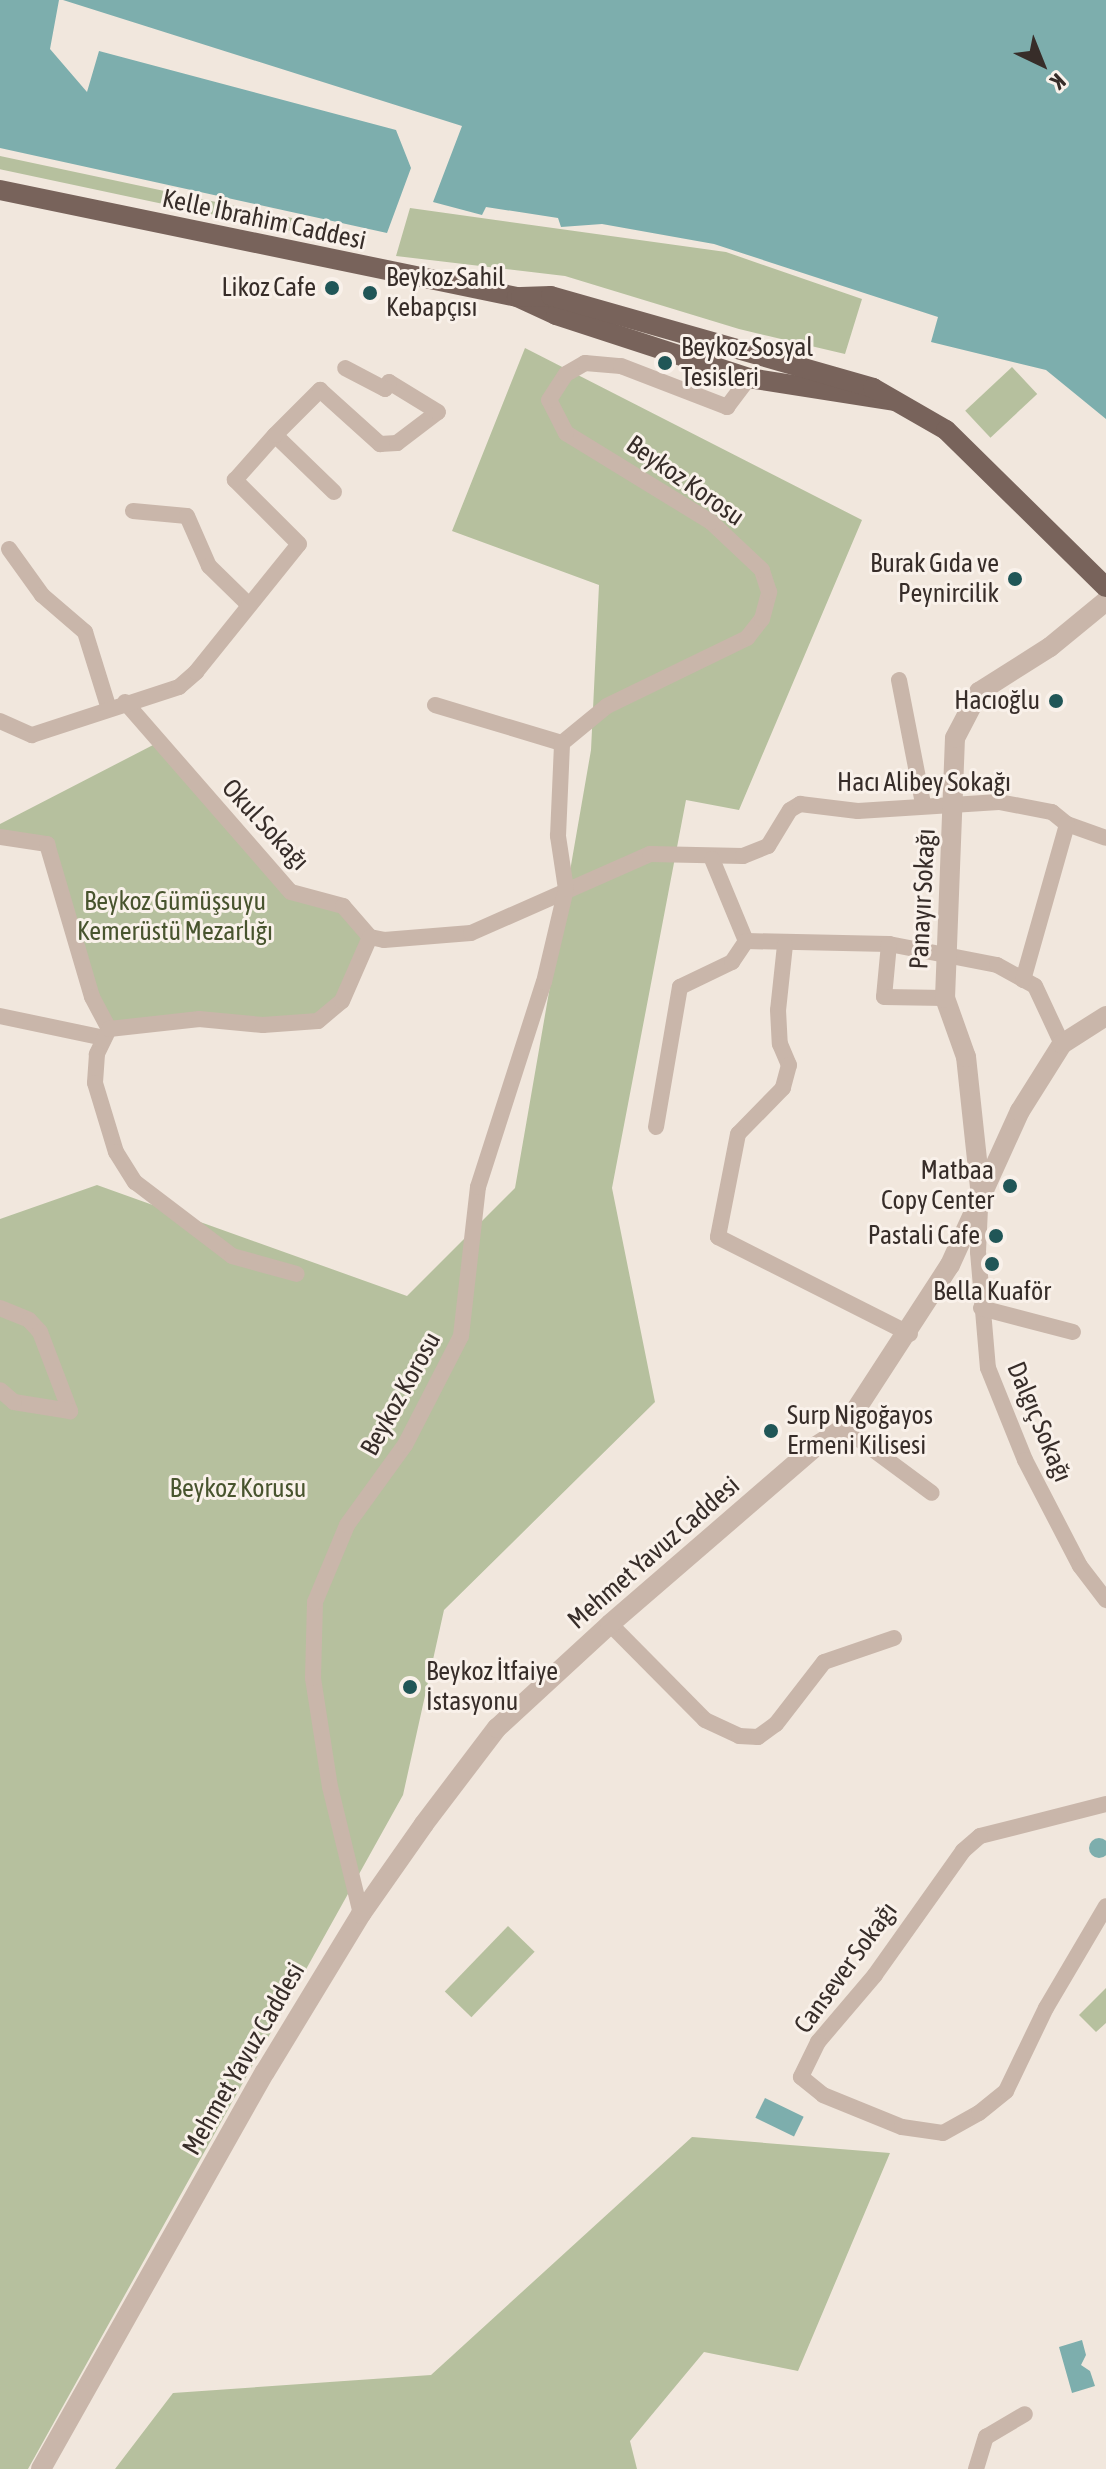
<!DOCTYPE html>
<meta charset="utf-8">
<style>
body{margin:0}
#map{position:relative;width:1106px;height:2469px;overflow:hidden;background:#f1e7dd;font-family:"Asap Condensed",sans-serif}
div>[style]{position:absolute}
.green>*{inset:0;background:#b6c09e;transform-origin:0 0}
.water>*{inset:0;background:#7daead;transform-origin:0 0}
.round{border-radius:50%}
.minor>*{height:16px;margin:-8px;padding:0 8px;transform-origin:8px;border-radius:8px;background:#c9b6aa}
.tertiary>*{height:20px;margin:-10px;padding:0 10px;transform-origin:10px;border-radius:10px;background:#c9b6aa}
.primary>*{height:20px;margin:-10px;padding:0 10px;transform-origin:10px;border-radius:10px;background:#78635b}
.dots>*{width:22px;height:22px;translate:-50% -50%;box-sizing:border-box;border:4px solid #f9f1ea;border-radius:50%}
span{translate:-50% -50%;white-space:nowrap;text-align:center;line-height:1.15;-webkit-text-stroke:6px #f9f1ea;paint-order:stroke}
.street-label{font-size:26px;color:#372d29}
.poi-label{font-size:26px;color:#372d29}
.left{translate:0 -50%;text-align:left}
.right{translate:-100% -50%;text-align:right}
.park-label{font-size:26px;color:#48542e}
.north{position:absolute;left:1002px;top:24px;width:80px;height:80px;-webkit-text-stroke:6px #f9f1ea;paint-order:stroke;rotate:137deg;font-size:22px;font-weight:700;line-height:32px;text-align:center;color:#372d29}
.north::after{content:'';display:block;margin:auto;width:28px;height:36px;background:#372d29;clip-path:polygon(50% 0,100% 100%,50% 72%,0 100%)}
</style>
<div id="map">
<div class="green">
<i style="left:0;top:156px;width:301px;height:13px;rotate:12deg"></i>
<i style="clip-path:polygon(410px 208px,726px 252px,862px 299px,845px 354px,739px 329px,565px 276px,396px 256px)"></i>
<i style="clip-path:polygon(525px 348px,862px 520px,739px 810px,686px 800px,612px 1188px,655px 1402px,444px 1610px,403px 1795px,28px 2469px,0 2469px,0 1219px,97px 1185px,407px 1296px,515px 1188px,591px 750px,599px 585px,452px 531px)"></i>
<i style="left:1012px;top:367px;width:37px;height:64px;rotate:47deg"></i>
<i style="clip-path:polygon(155px 744px,291px 896px,340px 908px,366px 938px,341px 1000px,316px 1019px,112px 1026px,95px 996px,48px 842px,0 832px,0 824px)"></i>
<i style="left:508px;top:1926px;width:37px;height:91px;rotate:44deg"></i>
<i style="clip-path:polygon(1106px 1988px,1106px 2023px,1096px 2032px,1079px 2015px)"></i>
<i style="clip-path:polygon(692px 2137px,890px 2153px,798px 2371px,704px 2352px,630px 2441px,637px 2469px,115px 2469px,173px 2393px,431px 2375px)"></i>
</div>
<div class="water">
<i style="clip-path:polygon(0 0,59px 0,50px 49px,87px 92px,99px 51px,396px 130px,411px 168px,387px 233px,0 148px)"></i>
<i style="clip-path:polygon(63px 0,1106px 0,1106px 419px,1046px 370px,931px 342px,938px 317px,714px 244px,602px 224px,561px 227px,558px 218px,486px 207px,482px 215px,433px 202px,462px 126px)"></i>
<i class="round" style="left:1089px;top:1838px;width:20px;height:20px"></i>
<i style="left:765px;top:2098px;width:43px;height:22px;rotate:26deg"></i>
<i style="clip-path:polygon(1082px 2340px,1086px 2355px,1081px 2365px,1090px 2371px,1095px 2386px,1072px 2393px,1059px 2347px)"></i>
</div>
<div class="minor">
<i style="left:275px;top:435px;width:82px;rotate:44deg"></i>
<i style="left:133px;top:511px;width:54px;rotate:5.3deg"></i>
<i style="left:187px;top:516px;width:55px;rotate:66.3deg"></i>
<i style="left:209px;top:566px;width:54px;rotate:44.3deg"></i>
<i style="left:9px;top:549px;width:57px;rotate:54.3deg"></i>
<i style="left:42px;top:595px;width:57px;rotate:40.7deg"></i>
<i style="left:85px;top:632px;width:77px;rotate:72.7deg"></i>
<i style="left:899px;top:680px;width:126px;rotate:79deg"></i>
<i style="left:125px;top:702px;width:252px;rotate:48.9deg"></i>
<i style="left:291px;top:892px;width:54px;rotate:15.1deg"></i>
<i style="left:343px;top:906px;width:41px;rotate:48.9deg"></i>
<i style="left:370px;top:937px;width:14px;rotate:12deg"></i>
<i style="left:384px;top:940px;width:87px;rotate:-4.6deg"></i>
<i style="left:471px;top:933px;width:196px;rotate:-23.8deg"></i>
<i style="left:650px;top:854px;width:93px;rotate:1.2deg"></i>
<i style="left:743px;top:856px;width:27px;rotate:-22deg"></i>
<i style="left:768px;top:846px;width:42px;rotate:-58.6deg"></i>
<i style="left:790px;top:810px;width:12px;rotate:-31deg"></i>
<i style="left:800px;top:804px;width:58px;rotate:6.9deg"></i>
<i style="left:858px;top:811px;width:141px;rotate:-3.7deg"></i>
<i style="left:999px;top:802px;width:54px;rotate:10.7deg"></i>
<i style="left:1052px;top:812px;width:19px;rotate:39deg"></i>
<i style="left:1067px;top:824px;width:41px;rotate:19.7deg"></i>
<i style="left:435px;top:705px;width:133px;rotate:16.7deg"></i>
<i style="left:0;top:721px;width:35px;rotate:24deg"></i>
<i style="left:32px;top:735px;width:155px;rotate:-18.1deg"></i>
<i style="left:179px;top:687px;width:23px;rotate:-41deg"></i>
<i style="left:196px;top:672px;width:164px;rotate:-51.2deg"></i>
<i style="left:299px;top:544px;width:91px;rotate:-135deg"></i>
<i style="left:235px;top:480px;width:60px;rotate:-48.4deg"></i>
<i style="left:275px;top:435px;width:64px;rotate:-45deg"></i>
<i style="left:320px;top:390px;width:81px;rotate:42deg"></i>
<i style="left:380px;top:444px;width:17px;rotate:-3deg"></i>
<i style="left:397px;top:443px;width:51px;rotate:-37.1deg"></i>
<i style="left:438px;top:412px;width:57px;rotate:-148.5deg"></i>
<i style="left:389px;top:382px;width:8px;rotate:120deg"></i>
<i style="left:385px;top:389px;width:45px;rotate:-152.3deg"></i>
<i style="left:562px;top:743px;width:58px;rotate:-39.4deg"></i>
<i style="left:607px;top:706px;width:156px;rotate:-25.9deg"></i>
<i style="left:747px;top:638px;width:24px;rotate:-52deg"></i>
<i style="left:762px;top:619px;width:28px;rotate:-75deg"></i>
<i style="left:769px;top:592px;width:23px;rotate:-108deg"></i>
<i style="left:762px;top:570px;width:70px;rotate:-136.7deg"></i>
<i style="left:711px;top:522px;width:170px;rotate:-148.5deg"></i>
<i style="left:566px;top:433px;width:37px;rotate:-117deg"></i>
<i style="left:549px;top:400px;width:31px;rotate:-57deg"></i>
<i style="left:566px;top:374px;width:22px;rotate:-30deg"></i>
<i style="left:585px;top:363px;width:36px;rotate:5deg"></i>
<i style="left:621px;top:366px;width:114px;rotate:21.1deg"></i>
<i style="left:727px;top:407px;width:36px;rotate:-53deg"></i>
<i style="left:0;top:837px;width:48px;rotate:8.5deg"></i>
<i style="left:47px;top:844px;width:159px;rotate:73.6deg"></i>
<i style="left:92px;top:997px;width:36px;rotate:62deg"></i>
<i style="left:712px;top:859px;width:89px;rotate:67.5deg"></i>
<i style="left:746px;top:941px;width:143px;rotate:1.2deg"></i>
<i style="left:889px;top:944px;width:110px;rotate:11deg"></i>
<i style="left:997px;top:965px;width:43px;rotate:28.9deg"></i>
<i style="left:1035px;top:986px;width:64px;rotate:65deg"></i>
<i style="left:889px;top:944px;width:53px;rotate:95.4deg"></i>
<i style="left:884px;top:997px;width:61px;rotate:0.9deg"></i>
<i style="left:785px;top:945px;width:65px;rotate:96.1deg"></i>
<i style="left:778px;top:1010px;width:34px;rotate:87deg"></i>
<i style="left:780px;top:1044px;width:23px;rotate:67deg"></i>
<i style="left:789px;top:1065px;width:24px;rotate:105deg"></i>
<i style="left:783px;top:1088px;width:64px;rotate:134.4deg"></i>
<i style="left:738px;top:1134px;width:105px;rotate:101deg"></i>
<i style="left:718px;top:1237px;width:215px;rotate:26.8deg"></i>
<i style="left:1023px;top:980px;width:162px;rotate:-74.2deg"></i>
<i style="left:0;top:1016px;width:106px;rotate:11.9deg"></i>
<i style="left:109px;top:1029px;width:28px;rotate:116deg"></i>
<i style="left:97px;top:1054px;width:29px;rotate:94deg"></i>
<i style="left:95px;top:1083px;width:72px;rotate:73.1deg"></i>
<i style="left:116px;top:1152px;width:36px;rotate:58deg"></i>
<i style="left:135px;top:1182px;width:122px;rotate:37.3deg"></i>
<i style="left:232px;top:1256px;width:67px;rotate:15.5deg"></i>
<i style="left:109px;top:1029px;width:91px;rotate:-6.3deg"></i>
<i style="left:199px;top:1019px;width:64px;rotate:5.4deg"></i>
<i style="left:263px;top:1025px;width:55px;rotate:-4.2deg"></i>
<i style="left:318px;top:1021px;width:31px;rotate:-40deg"></i>
<i style="left:342px;top:1001px;width:70px;rotate:-66.4deg"></i>
<i style="left:656px;top:1127px;width:142px;rotate:-80.3deg"></i>
<i style="left:680px;top:987px;width:58px;rotate:-25.7deg"></i>
<i style="left:732px;top:962px;width:25px;rotate:-56deg"></i>
<i style="left:980px;top:1208px;width:44px;rotate:92.6deg"></i>
<i style="left:978px;top:1252px;width:116px;rotate:85.1deg"></i>
<i style="left:988px;top:1368px;width:99px;rotate:68.1deg"></i>
<i style="left:1025px;top:1460px;width:119px;rotate:62.6deg"></i>
<i style="left:1080px;top:1566px;width:43px;rotate:52.6deg"></i>
<i style="left:0;top:1308px;width:31px;rotate:22deg"></i>
<i style="left:29px;top:1320px;width:16px;rotate:47deg"></i>
<i style="left:40px;top:1332px;width:85px;rotate:69.2deg"></i>
<i style="left:70px;top:1411px;width:57px;rotate:-170.9deg"></i>
<i style="left:14px;top:1402px;width:18px;rotate:-139deg"></i>
<i style="left:981px;top:1308px;width:95px;rotate:14.6deg"></i>
<i style="left:844px;top:1428px;width:109px;rotate:36.5deg"></i>
<i style="left:610px;top:1624px;width:135px;rotate:45.3deg"></i>
<i style="left:705px;top:1720px;width:38px;rotate:25deg"></i>
<i style="left:739px;top:1736px;width:19px;rotate:3deg"></i>
<i style="left:758px;top:1737px;width:22px;rotate:-36deg"></i>
<i style="left:776px;top:1724px;width:78px;rotate:-52.3deg"></i>
<i style="left:824px;top:1662px;width:74px;rotate:-18.9deg"></i>
<i style="left:1106px;top:1804px;width:130px;rotate:165.7deg"></i>
<i style="left:980px;top:1836px;width:23px;rotate:139deg"></i>
<i style="left:963px;top:1851px;width:152px;rotate:125.4deg"></i>
<i style="left:875px;top:1975px;width:88px;rotate:130.4deg"></i>
<i style="left:818px;top:2042px;width:39px;rotate:116deg"></i>
<i style="left:801px;top:2077px;width:28px;rotate:39deg"></i>
<i style="left:823px;top:2095px;width:85px;rotate:22.1deg"></i>
<i style="left:902px;top:2127px;width:41px;rotate:8.3deg"></i>
<i style="left:943px;top:2133px;width:41px;rotate:-29.1deg"></i>
<i style="left:979px;top:2113px;width:35px;rotate:-39deg"></i>
<i style="left:1006px;top:2091px;width:92px;rotate:-64.3deg"></i>
<i style="left:1046px;top:2008px;width:118px;rotate:-59.5deg"></i>
<i style="left:361px;top:1914px;width:131px;rotate:-103.7deg"></i>
<i style="left:330px;top:1787px;width:110px;rotate:-98.9deg"></i>
<i style="left:313px;top:1678px;width:76px;rotate:-88.5deg"></i>
<i style="left:315px;top:1602px;width:83px;rotate:-67.4deg"></i>
<i style="left:347px;top:1525px;width:99px;rotate:-54.1deg"></i>
<i style="left:405px;top:1445px;width:123px;rotate:-62.8deg"></i>
<i style="left:461px;top:1336px;width:150px;rotate:-83.5deg"></i>
<i style="left:478px;top:1187px;width:215px;rotate:-72.2deg"></i>
<i style="left:544px;top:982px;width:96px;rotate:-76.7deg"></i>
<i style="left:566px;top:889px;width:54px;rotate:-98.6deg"></i>
<i style="left:558px;top:836px;width:93px;rotate:-87.5deg"></i>
<i style="left:976px;top:2469px;width:34px;rotate:-73deg"></i>
<i style="left:986px;top:2437px;width:45px;rotate:-30.5deg"></i>
</div>
<div class="tertiary">
<i style="left:981px;top:1197px;width:141px;rotate:-96.1deg"></i>
<i style="left:966px;top:1057px;width:63px;rotate:-109.6deg"></i>
<i style="left:945px;top:998px;width:260px;rotate:-87.8deg"></i>
<i style="left:955px;top:738px;width:52px;rotate:-62.4deg"></i>
<i style="left:979px;top:692px;width:84px;rotate:-32.4deg"></i>
<i style="left:1050px;top:647px;width:72px;rotate:-39.4deg"></i>
<i style="left:41px;top:2469px;width:456px;rotate:-60.6deg"></i>
<i style="left:265px;top:2072px;width:185px;rotate:-58.7deg"></i>
<i style="left:361px;top:1914px;width:110px;rotate:-55deg"></i>
<i style="left:424px;top:1824px;width:121px;rotate:-52.8deg"></i>
<i style="left:497px;top:1728px;width:154px;rotate:-42.6deg"></i>
<i style="left:610px;top:1624px;width:271px;rotate:-40.8deg"></i>
<i style="left:815px;top:1447px;width:35px;rotate:-33deg"></i>
<i style="left:844px;top:1428px;width:194px;rotate:-57deg"></i>
<i style="left:950px;top:1265px;width:169px;rotate:-65.6deg"></i>
<i style="left:1020px;top:1111px;width:79px;rotate:-57.9deg"></i>
<i style="left:1062px;top:1044px;width:52px;rotate:-32.5deg"></i>
</div>
<div class="primary">
<i style="left:0;top:190px;width:528px;rotate:11.69deg"></i>
<i style="left:517px;top:297px;width:43px;rotate:24.8deg"></i>
<i style="left:556px;top:315px;width:203px;rotate:18.1deg"></i>
<i style="left:749px;top:378px;width:147px;rotate:9deg"></i>
<i style="left:521px;top:297px;width:30px;rotate:-2deg"></i>
<i style="left:551px;top:296px;width:335px;rotate:15.9deg"></i>
<i style="left:873px;top:388px;width:84px;rotate:29.9deg"></i>
<i style="left:946px;top:430px;width:224px;rotate:44.5deg"></i>
</div>
<div class="dots">
<i style="left:332px;top:288px;background:#205657"></i>
<i style="left:370px;top:293px;background:#205657"></i>
<i style="left:665px;top:363px;background:#205657"></i>
<i style="left:1015px;top:579px;background:#205657"></i>
<i style="left:1056px;top:701px;background:#205657"></i>
<i style="left:1010px;top:1186px;background:#205657"></i>
<i style="left:996px;top:1236px;background:#205657"></i>
<i style="left:992px;top:1264px;background:#205657"></i>
<i style="left:771px;top:1431px;background:#205657"></i>
<i style="left:410px;top:1687px;background:#205657"></i>
</div>
<div class="street-label">
<span style="left:264px;top:220px;rotate:12deg">Kelle İbrahim Caddesi</span>
<span style="left:685px;top:481px;rotate:35deg">Beykoz Korosu</span>
<span style="left:924px;top:783px">Hacı Alibey Sokağı</span>
<span style="left:265px;top:825px;rotate:47deg">Okul Sokağı</span>
<span style="left:923px;top:899px;rotate:-87deg">Panayır Sokağı</span>
<span style="left:401px;top:1394px;rotate:-61deg">Beykoz Korosu</span>
<span style="left:1039px;top:1422px;rotate:67deg">Dalgıç Sokağı</span>
<span style="left:654px;top:1553px;rotate:-41deg">Mehmet Yavuz Caddesi</span>
<span style="left:846px;top:1968px;rotate:-54deg">Cansever Sokağı</span>
<span style="left:244px;top:2059px;rotate:-60deg">Mehmet Yavuz Caddesi</span>
</div>
<div class="poi-label">
<span class="left" style="left:386px;top:293px">Beykoz Sahil<br>Kebapçısı</span>
<span class="right" style="left:316px;top:288px">Likoz Cafe</span>
<span class="left" style="left:681px;top:363px">Beykoz Sosyal<br>Tesisleri</span>
<span class="right" style="left:999px;top:579px">Burak Gıda ve<br>Peynircilik</span>
<span class="right" style="left:1040px;top:701px">Hacıoğlu</span>
<span class="right" style="left:994px;top:1186px">Matbaa<br>Copy Center</span>
<span class="right" style="left:980px;top:1236px">Pastali Cafe</span>
<span style="left:992px;top:1292px">Bella Kuaför</span>
<span class="left" style="left:787px;top:1431px">Surp Nigoğayos<br>Ermeni Kilisesi</span>
<span class="left" style="left:426px;top:1687px">Beykoz İtfaiye<br>İstasyonu</span>
</div>
<div class="park-label">
<span style="left:175px;top:917px">Beykoz Gümüşsuyu<br>Kemerüstü Mezarlığı</span>
<span style="left:238px;top:1489px">Beykoz Korusu</span>
</div>
<div class="north">K</div>
</div>
